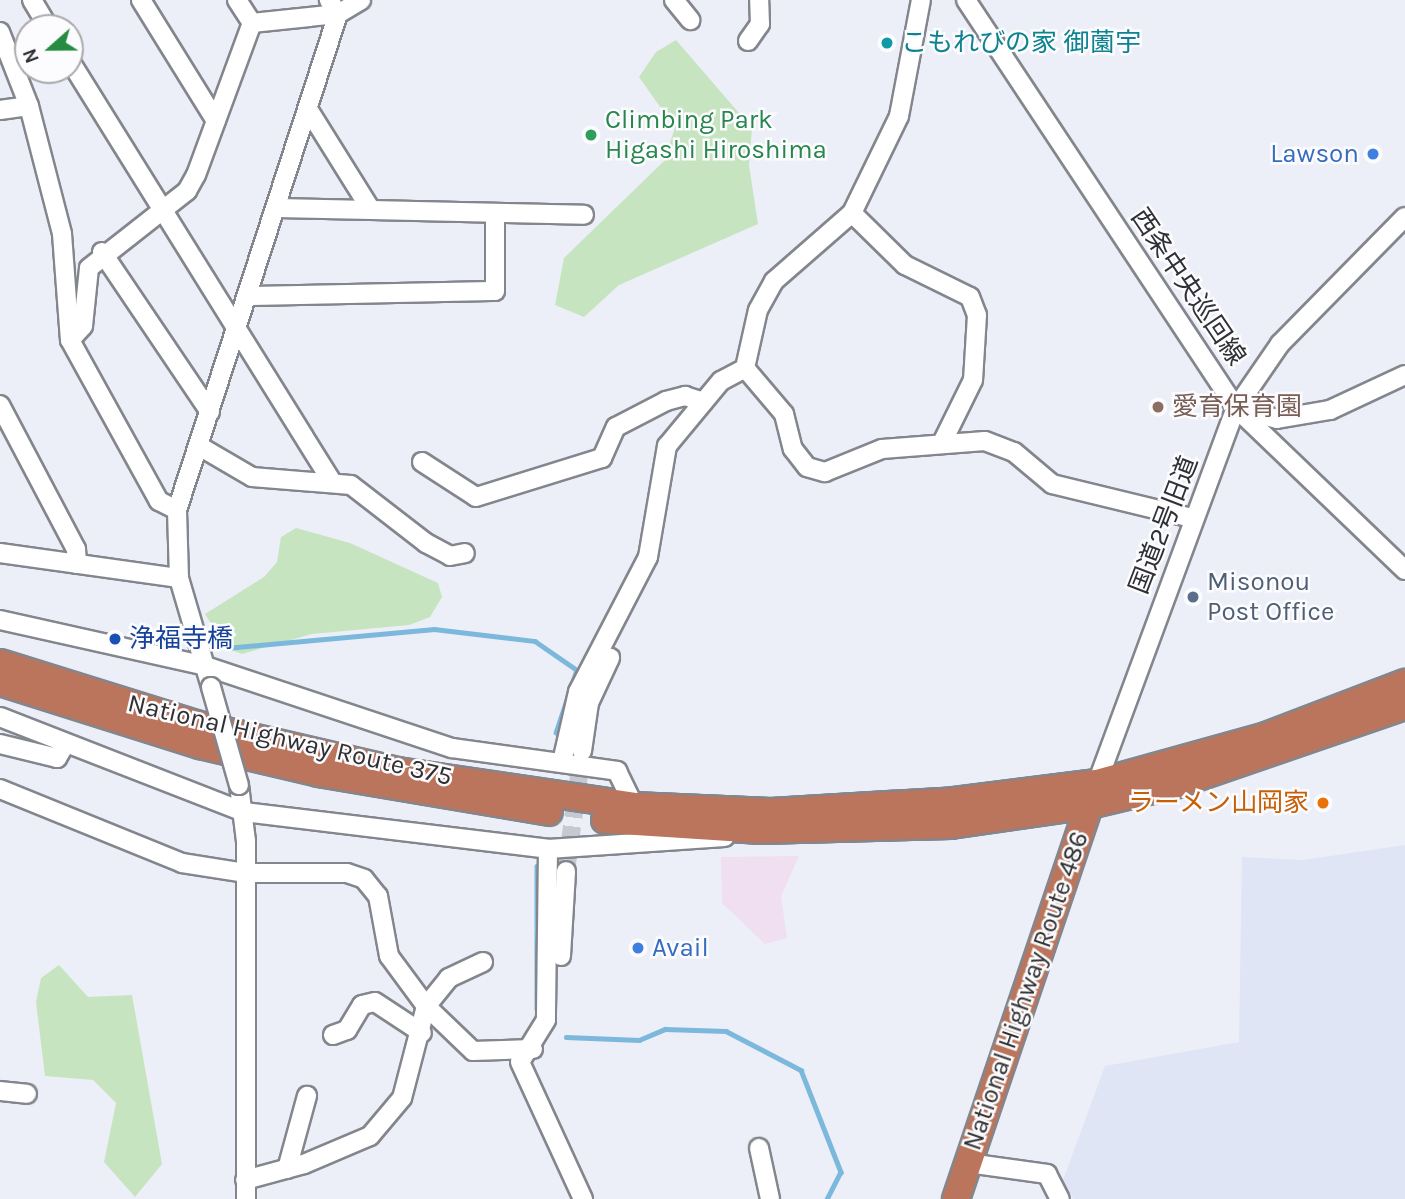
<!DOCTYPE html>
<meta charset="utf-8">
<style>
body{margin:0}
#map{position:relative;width:1405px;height:1199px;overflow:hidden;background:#eceff7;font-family:Karla,"Noto Sans JP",sans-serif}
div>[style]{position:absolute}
.commercial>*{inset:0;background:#efdff1}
.built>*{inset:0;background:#dfe5f4}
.green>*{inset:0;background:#c7e4c0}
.stream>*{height:4.5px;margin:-2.25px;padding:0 2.25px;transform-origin:2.25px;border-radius:2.25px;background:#7bb8dc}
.minor-tunnel>*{height:18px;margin-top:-9px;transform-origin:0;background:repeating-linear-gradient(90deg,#c6c9d0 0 18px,transparent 0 27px)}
.roads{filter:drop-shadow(2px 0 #83868d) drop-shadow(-2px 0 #83868d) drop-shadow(0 2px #83868d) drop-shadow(0 -2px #83868d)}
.minor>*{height:18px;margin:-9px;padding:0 9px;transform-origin:9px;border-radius:9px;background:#fff}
.highway>*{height:26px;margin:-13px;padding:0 13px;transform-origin:13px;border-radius:13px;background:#bb755c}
.bridges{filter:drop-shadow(2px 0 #83868d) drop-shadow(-2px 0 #83868d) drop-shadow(0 2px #83868d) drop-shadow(0 -2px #83868d)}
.minor-bridge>*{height:18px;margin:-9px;padding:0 9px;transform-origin:9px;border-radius:9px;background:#fff}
.dots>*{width:19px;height:19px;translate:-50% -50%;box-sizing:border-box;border:4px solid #fcfcfe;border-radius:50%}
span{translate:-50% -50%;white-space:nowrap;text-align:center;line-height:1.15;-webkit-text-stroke:5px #fcfcfe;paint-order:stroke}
.culture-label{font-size:26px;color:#0d838f}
.left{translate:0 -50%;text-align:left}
.leisure-label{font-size:26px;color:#27864d}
.shop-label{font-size:26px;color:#366cbe}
.right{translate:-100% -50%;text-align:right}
.street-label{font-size:26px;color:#2f3033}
.education-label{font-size:26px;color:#785e54}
.service-label{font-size:26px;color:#4e5e75}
.transit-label{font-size:26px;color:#164399}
.food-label{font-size:26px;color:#c56008}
.north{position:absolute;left:14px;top:14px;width:70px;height:70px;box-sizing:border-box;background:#fcfcfe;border:2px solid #aaaaad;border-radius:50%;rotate:249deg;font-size:19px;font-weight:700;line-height:28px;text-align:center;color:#2f3033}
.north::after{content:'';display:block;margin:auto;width:24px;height:32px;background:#268c41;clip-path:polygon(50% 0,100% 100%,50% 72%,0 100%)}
</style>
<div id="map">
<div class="commercial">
<i style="clip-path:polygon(799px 856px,781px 896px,787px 938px,765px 944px,722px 903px,721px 857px)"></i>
</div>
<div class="built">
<i style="clip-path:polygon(1405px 845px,1405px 1199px,1073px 1199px,1063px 1180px,1105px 1066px,1239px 1042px,1242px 857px,1303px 860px)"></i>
</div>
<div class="green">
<i style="clip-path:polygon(676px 40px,752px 128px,749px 165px,758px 224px,619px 285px,584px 317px,555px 305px,564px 258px,664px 161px,675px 128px,639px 77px,656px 52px)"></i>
<i style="clip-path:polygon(296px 528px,350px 543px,438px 583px,442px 597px,430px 617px,409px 625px,312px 634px,242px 654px,226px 648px,205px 614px,264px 577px,277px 562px,281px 537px)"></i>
<i style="clip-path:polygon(59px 965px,88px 997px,132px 995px,162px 1164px,135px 1197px,104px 1162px,116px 1103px,93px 1080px,45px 1076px,36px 1002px,41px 978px)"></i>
</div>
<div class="stream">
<i style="left:226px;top:648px;width:209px;rotate:-5.2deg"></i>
<i style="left:434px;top:629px;width:102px;rotate:6.8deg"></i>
<i style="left:535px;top:641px;width:51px;rotate:34.6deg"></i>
<i style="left:577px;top:670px;width:66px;rotate:108.4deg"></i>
<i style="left:537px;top:866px;width:143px;rotate:90deg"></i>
<i style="left:566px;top:1037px;width:73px;rotate:2.4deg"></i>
<i style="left:639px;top:1040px;width:28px;rotate:-23deg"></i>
<i style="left:665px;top:1029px;width:61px;rotate:1.9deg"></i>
<i style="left:726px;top:1031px;width:85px;rotate:27.5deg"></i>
<i style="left:801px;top:1070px;width:110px;rotate:68.6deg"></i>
<i style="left:841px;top:1172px;width:30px;rotate:117deg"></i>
</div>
<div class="minor-tunnel">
<i style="left:566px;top:871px;width:119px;rotate:-82.3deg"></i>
</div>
<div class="roads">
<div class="minor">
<i style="left:32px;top:0;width:33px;rotate:59deg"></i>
<i style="left:141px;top:0;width:142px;rotate:58.2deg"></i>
<i style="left:237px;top:0;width:27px;rotate:57deg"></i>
<i style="left:674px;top:0;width:26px;rotate:51deg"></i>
<i style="left:966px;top:0;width:489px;rotate:56.5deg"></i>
<i style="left:1236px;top:408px;width:234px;rotate:43.8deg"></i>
<i style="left:0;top:32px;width:79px;rotate:68.6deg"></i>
<i style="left:29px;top:106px;width:132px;rotate:75.5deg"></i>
<i style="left:62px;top:234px;width:106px;rotate:85.7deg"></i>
<i style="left:70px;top:340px;width:184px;rotate:61.1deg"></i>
<i style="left:159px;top:501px;width:20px;rotate:27deg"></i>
<i style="left:748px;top:41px;width:21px;rotate:-55deg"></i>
<i style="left:760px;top:24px;width:24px;rotate:-92deg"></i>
<i style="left:70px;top:61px;width:496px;rotate:58.1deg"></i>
<i style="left:308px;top:109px;width:119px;rotate:58deg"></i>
<i style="left:371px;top:210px;width:213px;rotate:1.3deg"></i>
<i style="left:0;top:110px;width:29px;rotate:-8deg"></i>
<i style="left:277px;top:208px;width:94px;rotate:1.2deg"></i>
<i style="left:852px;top:213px;width:74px;rotate:44.5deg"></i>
<i style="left:905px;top:265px;width:72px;rotate:26.2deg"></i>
<i style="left:970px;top:297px;width:19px;rotate:69deg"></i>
<i style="left:977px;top:315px;width:65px;rotate:93.5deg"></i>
<i style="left:973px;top:380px;width:68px;rotate:116.2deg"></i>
<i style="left:102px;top:252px;width:193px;rotate:56deg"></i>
<i style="left:249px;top:296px;width:246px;rotate:-1.2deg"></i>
<i style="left:495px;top:291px;width:74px;rotate:-90deg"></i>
<i style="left:70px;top:340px;width:19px;rotate:-47deg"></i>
<i style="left:83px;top:326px;width:58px;rotate:-84.1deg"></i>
<i style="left:89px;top:268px;width:125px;rotate:-38.2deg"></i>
<i style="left:187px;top:191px;width:18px;rotate:-61deg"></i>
<i style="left:196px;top:175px;width:162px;rotate:-69.8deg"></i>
<i style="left:252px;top:23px;width:86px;rotate:-6deg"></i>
<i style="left:338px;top:14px;width:17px;rotate:-123deg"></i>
<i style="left:745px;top:368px;width:60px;rotate:49.7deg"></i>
<i style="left:784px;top:414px;width:36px;rotate:76deg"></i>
<i style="left:793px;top:449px;width:23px;rotate:52deg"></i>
<i style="left:807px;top:467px;width:19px;rotate:16deg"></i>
<i style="left:825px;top:472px;width:61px;rotate:-22deg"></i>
<i style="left:882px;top:449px;width:103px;rotate:-4.4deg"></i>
<i style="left:985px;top:441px;width:31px;rotate:21deg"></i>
<i style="left:1014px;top:452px;width:50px;rotate:40.1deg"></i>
<i style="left:1052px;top:484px;width:144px;rotate:13.7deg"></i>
<i style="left:0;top:405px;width:163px;rotate:62.2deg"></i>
<i style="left:76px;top:549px;width:15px;rotate:86deg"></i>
<i style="left:1240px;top:409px;width:38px;rotate:15deg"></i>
<i style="left:1277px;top:419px;width:54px;rotate:-9.6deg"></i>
<i style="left:1330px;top:410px;width:83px;rotate:-25deg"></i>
<i style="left:199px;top:446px;width:61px;rotate:30.3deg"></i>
<i style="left:252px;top:477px;width:99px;rotate:4.6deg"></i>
<i style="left:351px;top:485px;width:95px;rotate:37.7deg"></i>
<i style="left:426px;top:543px;width:27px;rotate:28deg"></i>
<i style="left:450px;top:556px;width:15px;rotate:-11deg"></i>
<i style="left:422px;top:462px;width:64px;rotate:32.9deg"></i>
<i style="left:476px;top:497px;width:132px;rotate:-17.2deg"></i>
<i style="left:602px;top:458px;width:34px;rotate:-66deg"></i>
<i style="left:616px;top:427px;width:56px;rotate:-27.5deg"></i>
<i style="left:666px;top:401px;width:20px;rotate:-15deg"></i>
<i style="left:685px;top:396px;width:19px;rotate:18deg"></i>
<i style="left:0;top:553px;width:181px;rotate:8deg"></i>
<i style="left:0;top:620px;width:210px;rotate:12.6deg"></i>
<i style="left:205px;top:666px;width:260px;rotate:18.4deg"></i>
<i style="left:452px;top:748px;width:167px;rotate:7.9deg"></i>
<i style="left:617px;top:771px;width:39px;rotate:64deg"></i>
<i style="left:211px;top:687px;width:114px;rotate:-106.4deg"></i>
<i style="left:179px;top:578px;width:68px;rotate:-91.7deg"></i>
<i style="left:177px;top:510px;width:521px;rotate:-72.02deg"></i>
<i style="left:338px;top:14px;width:27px;rotate:-31deg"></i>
<i style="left:0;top:717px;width:262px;rotate:21.3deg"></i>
<i style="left:244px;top:812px;width:306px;rotate:6.9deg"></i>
<i style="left:548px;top:849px;width:177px;rotate:-3.9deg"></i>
<i style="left:0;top:744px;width:59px;rotate:13.8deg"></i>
<i style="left:57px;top:758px;width:17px;rotate:-59deg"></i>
<i style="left:582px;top:751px;width:49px;rotate:-81.7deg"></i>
<i style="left:589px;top:703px;width:50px;rotate:-65deg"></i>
<i style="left:562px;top:762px;width:72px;rotate:-77.1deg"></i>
<i style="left:578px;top:692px;width:152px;rotate:-62.6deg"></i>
<i style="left:648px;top:557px;width:113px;rotate:-80.3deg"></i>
<i style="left:667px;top:446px;width:85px;rotate:-50.3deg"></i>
<i style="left:721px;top:381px;width:27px;rotate:-28deg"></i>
<i style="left:745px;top:368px;width:59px;rotate:-77.4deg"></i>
<i style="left:758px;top:310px;width:33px;rotate:-61deg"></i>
<i style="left:774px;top:281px;width:103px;rotate:-41.1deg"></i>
<i style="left:852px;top:213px;width:108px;rotate:-64.1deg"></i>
<i style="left:899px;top:116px;width:118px;rotate:-79.3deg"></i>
<i style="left:1097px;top:783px;width:400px;rotate:-69.7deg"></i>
<i style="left:1236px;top:408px;width:78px;rotate:-55.5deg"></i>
<i style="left:1280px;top:344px;width:178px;rotate:-45.5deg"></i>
<i style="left:239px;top:785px;width:56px;rotate:82.9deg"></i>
<i style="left:246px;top:841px;width:358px;rotate:90deg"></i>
<i style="left:0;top:789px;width:196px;rotate:22.1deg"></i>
<i style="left:182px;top:863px;width:65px;rotate:8.9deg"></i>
<i style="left:246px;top:873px;width:101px"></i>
<i style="left:347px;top:873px;width:18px;rotate:19deg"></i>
<i style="left:364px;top:879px;width:22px;rotate:51deg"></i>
<i style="left:378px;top:896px;width:61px;rotate:79.6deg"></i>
<i style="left:389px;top:956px;width:62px;rotate:53.5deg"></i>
<i style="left:426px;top:1006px;width:95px;rotate:104.6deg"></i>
<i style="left:402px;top:1098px;width:50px;rotate:130.1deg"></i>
<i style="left:370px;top:1136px;width:72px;rotate:157deg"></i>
<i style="left:304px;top:1164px;width:61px;rotate:164.8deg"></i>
<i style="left:548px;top:849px;width:171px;rotate:90.7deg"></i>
<i style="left:546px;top:1020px;width:49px;rotate:121.8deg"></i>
<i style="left:520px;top:1062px;width:151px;rotate:65.3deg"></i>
<i style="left:561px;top:956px;width:85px;rotate:-86.6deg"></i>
<i style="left:483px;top:962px;width:38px;rotate:155deg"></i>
<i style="left:449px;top:978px;width:36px;rotate:129deg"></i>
<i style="left:426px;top:1006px;width:65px;rotate:43.8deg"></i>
<i style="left:473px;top:1051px;width:60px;rotate:-1.9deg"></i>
<i style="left:333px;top:1035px;width:15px;rotate:-20deg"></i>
<i style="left:347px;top:1030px;width:29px;rotate:-59deg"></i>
<i style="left:362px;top:1005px;width:13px;rotate:-13deg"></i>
<i style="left:375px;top:1002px;width:56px;rotate:33.4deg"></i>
<i style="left:0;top:1091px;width:27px;rotate:6deg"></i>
<i style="left:759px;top:1148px;width:52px;rotate:77.8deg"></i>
<i style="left:968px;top:1163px;width:80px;rotate:7.9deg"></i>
<i style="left:1047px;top:1174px;width:28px;rotate:63deg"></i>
<i style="left:287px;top:1169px;width:76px;rotate:-74.7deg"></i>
</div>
<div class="highway">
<i style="left:0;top:663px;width:205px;rotate:17.3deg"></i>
<i style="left:196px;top:724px;width:207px;rotate:13.1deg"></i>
<i style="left:398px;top:771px;width:239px;rotate:8.4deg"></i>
<i style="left:634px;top:806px;width:137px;rotate:2.5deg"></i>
<i style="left:771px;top:812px;width:183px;rotate:-3.4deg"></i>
<i style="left:954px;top:801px;width:144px;rotate:-7.2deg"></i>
<i style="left:1097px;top:783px;width:175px;rotate:-15.5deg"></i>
<i style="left:1266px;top:736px;width:149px;rotate:-20.9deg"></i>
<i style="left:0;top:682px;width:210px;rotate:17.5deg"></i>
<i style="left:200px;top:745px;width:122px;rotate:13.2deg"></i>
<i style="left:319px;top:773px;width:233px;rotate:9.6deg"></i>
<i style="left:605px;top:820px;width:156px;rotate:3.7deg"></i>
<i style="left:761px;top:830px;width:190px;rotate:-1.5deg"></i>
<i style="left:951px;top:825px;width:139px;rotate:-8.2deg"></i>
<i style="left:1089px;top:805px;width:91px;rotate:-13.3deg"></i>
<i style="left:1178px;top:784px;width:240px;rotate:-19deg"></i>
<i style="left:956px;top:1199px;width:431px;rotate:-71.3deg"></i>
</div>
</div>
<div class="bridges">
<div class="minor-bridge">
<i style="left:211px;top:687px;width:102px;rotate:74.1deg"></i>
</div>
</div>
<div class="dots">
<i style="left:887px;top:43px;background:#0f9aa8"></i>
<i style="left:591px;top:135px;background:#2e9e5b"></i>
<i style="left:1373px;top:154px;background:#3f7fe0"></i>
<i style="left:1158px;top:407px;background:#8d6e63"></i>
<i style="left:1193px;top:597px;background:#5c6f8a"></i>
<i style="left:115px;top:639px;background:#1a4fb4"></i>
<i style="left:1323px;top:803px;background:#e8710a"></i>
<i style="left:638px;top:948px;background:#3f7fe0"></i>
</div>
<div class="culture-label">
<span class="left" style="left:901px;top:43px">こもれびの家 御薗宇</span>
</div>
<div class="leisure-label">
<span class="left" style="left:605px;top:135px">Climbing Park<br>Higashi Hiroshima</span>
</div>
<div class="shop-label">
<span class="right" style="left:1359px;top:154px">Lawson</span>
<span class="left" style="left:652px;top:948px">Avail</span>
</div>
<div class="street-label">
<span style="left:1188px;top:287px;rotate:56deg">西条中央巡回線</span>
<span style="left:1164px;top:525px;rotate:-69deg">国道2号旧道</span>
<span style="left:290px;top:740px;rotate:13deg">National Highway Route 375</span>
<span style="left:1026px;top:991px;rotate:-71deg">National Highway Route 486</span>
</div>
<div class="education-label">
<span class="left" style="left:1172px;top:407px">愛育保育園</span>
</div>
<div class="service-label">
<span class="left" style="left:1207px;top:597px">Misonou<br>Post Office</span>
</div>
<div class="transit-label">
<span class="left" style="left:129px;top:639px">浄福寺橋</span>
</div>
<div class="food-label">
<span class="right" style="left:1309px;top:803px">ラーメン山岡家</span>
</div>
<div class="north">N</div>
</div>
